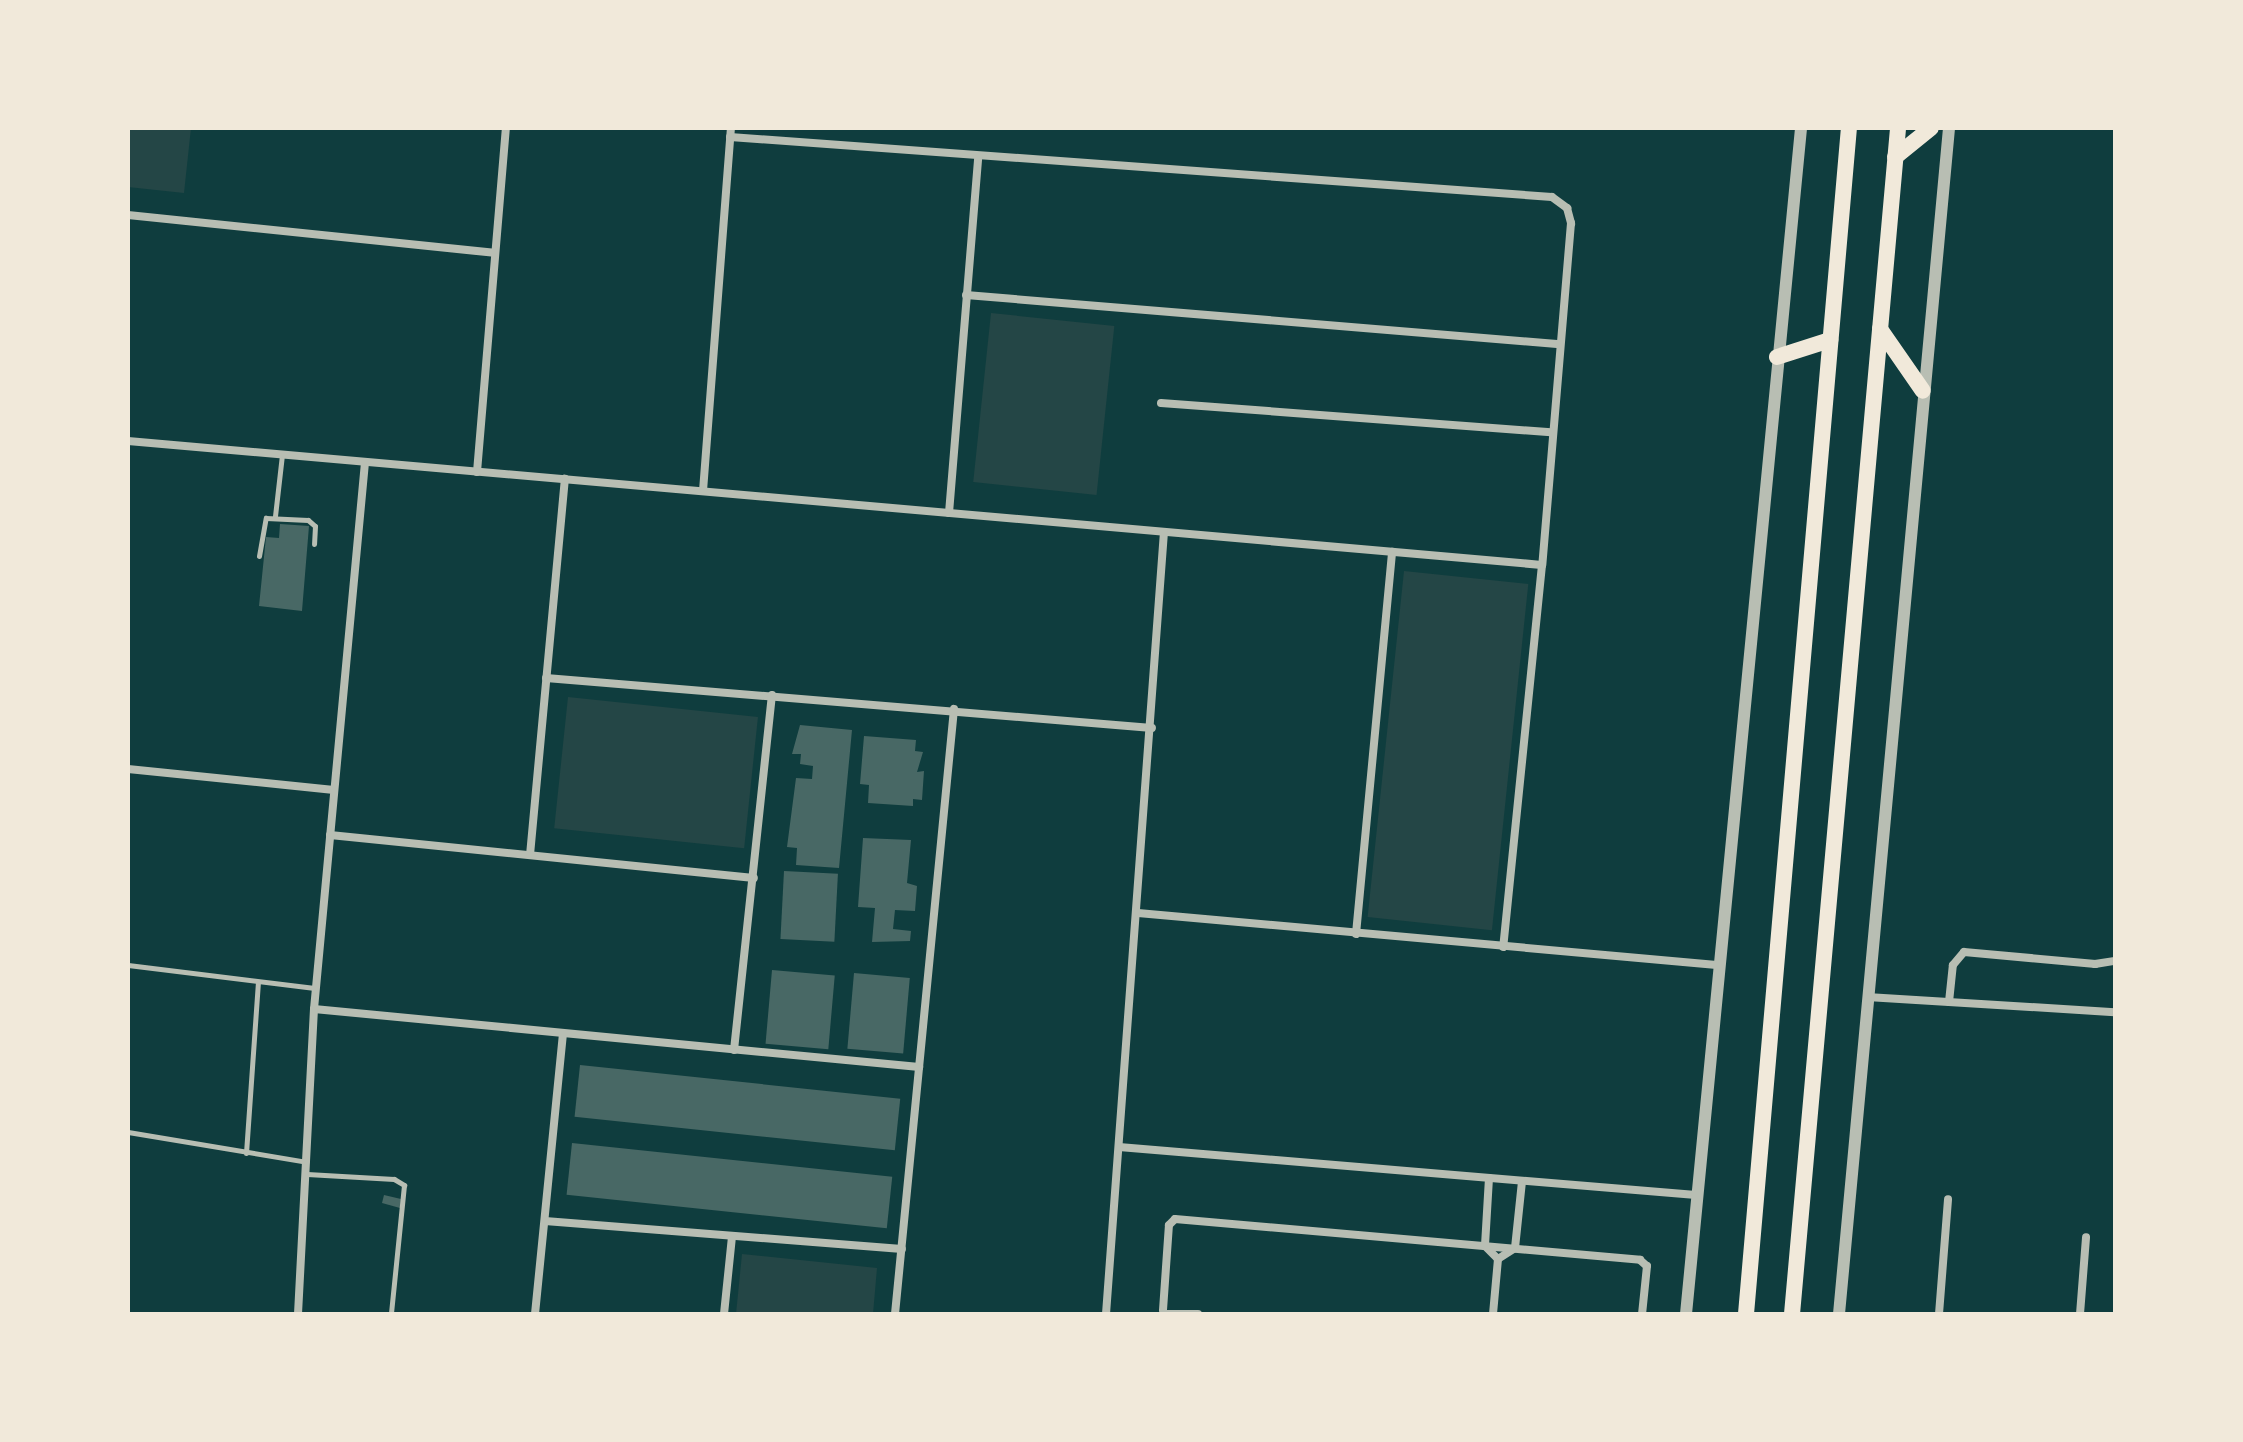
<!DOCTYPE html>
<style>
body{margin:0}
#map{position:relative;width:2243px;height:1442px;overflow:hidden;background:#0f3d3e;font-family:"Sofia Sans Condensed",sans-serif}
div>[style]{position:absolute}
.green>*{inset:0;background:#244646;transform-origin:0 0}
.building>*{inset:0;background:#486865;transform-origin:0 0}
.service>*{height:5px;margin:-2.5px;padding:0 2.5px;transform-origin:2.5px;border-radius:2.5px;background:#b8beb3}
.minor>*{height:8px;margin:-4px;padding:0 4px;transform-origin:4px;border-radius:4px;background:#b8beb3}
.tertiary>*{height:12px;margin:-6px;padding:0 6px;transform-origin:6px;border-radius:6px;background:#b8beb3}
.primary>*{height:16px;margin:-8px;padding:0 8px;transform-origin:8px;border-radius:8px;background:#f1e9da}
span{translate:-50% -50%;white-space:nowrap;text-align:center;line-height:1.15;-webkit-text-stroke:7px #f1e9da;paint-order:stroke}
.frame{position:absolute;inset:0;border:130px solid #f1e9da;pointer-events:none}
</style>
<div id="map">
<div class="green">
<i style="clip-path:polygon(128px 128px,191px 128px,184px 193px,128px 187px)"></i>
<i style="left:991px;top:313px;width:124px;height:170px;rotate:6deg"></i>
<i style="left:1404px;top:571px;width:125px;height:348px;rotate:6deg"></i>
<i style="left:568px;top:697px;width:191px;height:132px;rotate:6deg"></i>
<i style="clip-path:polygon(742px 1254px,877px 1268px,873px 1314px,736px 1314px)"></i>
</div>
<div class="building">
<i style="clip-path:polygon(280px 524px,309px 526px,302px 611px,259px 606px,266px 537px,279px 538px)"></i>
<i style="clip-path:polygon(800px 725px,852px 730px,839px 868px,796px 865px,797px 848px,787px 847px,796px 778px,812px 779px,813px 766px,800px 764px,801px 754px,792px 754px)"></i>
<i style="clip-path:polygon(864px 736px,916px 740px,915px 751px,923px 752px,917px 772px,924px 771px,922px 800px,913px 799px,913px 806px,868px 803px,869px 785px,860px 784px)"></i>
<i style="clip-path:polygon(863px 838px,911px 840px,907px 883px,917px 886px,915px 911px,895px 910px,893px 929px,911px 931px,910px 941px,872px 942px,875px 908px,858px 907px)"></i>
<i style="left:784px;top:871px;width:54px;height:68px;rotate:3deg"></i>
<i style="left:772px;top:970px;width:63px;height:74px;rotate:5deg"></i>
<i style="left:854px;top:973px;width:56px;height:76px;rotate:5deg"></i>
<i style="left:580px;top:1065px;width:322px;height:52px;rotate:6deg"></i>
<i style="left:572px;top:1143px;width:322px;height:52px;rotate:6deg"></i>
<i style="clip-path:polygon(384px 1195px,401px 1199px,400px 1208px,382px 1203px)"></i>
</div>
<div class="service">
<i style="left:275px;top:516px;width:61px;rotate:-83.5deg"></i>
<i style="left:259px;top:556px;width:39px;rotate:-80deg"></i>
<i style="left:266px;top:518px;width:42px;rotate:2.7deg"></i>
<i style="left:308px;top:520px;width:9px;rotate:41deg"></i>
<i style="left:315px;top:526px;width:18px;rotate:93deg"></i>
<i style="left:128px;top:965px;width:188px;rotate:7deg"></i>
<i style="left:128px;top:1132px;width:181px;rotate:9.5deg"></i>
<i style="left:246px;top:1153px;width:171px;rotate:-86deg"></i>
<i style="left:307px;top:1174px;width:87px;rotate:3.3deg"></i>
<i style="left:394px;top:1179px;width:12px;rotate:31deg"></i>
<i style="left:404px;top:1185px;width:130px;rotate:95.8deg"></i>
</div>
<div class="minor">
<i style="left:730px;top:137px;width:824px;rotate:4.17deg"></i>
<i style="left:1552px;top:197px;width:19px;rotate:36deg"></i>
<i style="left:1567px;top:208px;width:16px;rotate:75deg"></i>
<i style="left:1571px;top:223px;width:343px;rotate:94.8deg"></i>
<i style="left:1542px;top:565px;width:384px;rotate:95.8deg"></i>
<i style="left:128px;top:215px;width:368px;rotate:5.9deg"></i>
<i style="left:966px;top:295px;width:593px;rotate:4.74deg"></i>
<i style="left:1161px;top:403px;width:391px;rotate:4.3deg"></i>
<i style="left:128px;top:441px;width:1419px;rotate:5.01deg"></i>
<i style="left:477px;top:472px;width:345px;rotate:-85.2deg"></i>
<i style="left:703px;top:491px;width:364px;rotate:-85.6deg"></i>
<i style="left:949px;top:513px;width:356px;rotate:-85.3deg"></i>
<i style="left:546px;top:678px;width:608px;rotate:4.72deg"></i>
<i style="left:128px;top:769px;width:207px;rotate:5.8deg"></i>
<i style="left:330px;top:835px;width:426px;rotate:5.8deg"></i>
<i style="left:530px;top:855px;width:378px;rotate:-84.7deg"></i>
<i style="left:1138px;top:913px;width:581px;rotate:5.13deg"></i>
<i style="left:1356px;top:934px;width:384px;rotate:-84.6deg"></i>
<i style="left:1867px;top:997px;width:248px;rotate:3.5deg"></i>
<i style="left:1949px;top:1002px;width:37px;rotate:-84deg"></i>
<i style="left:1953px;top:965px;width:17px;rotate:-50deg"></i>
<i style="left:1964px;top:952px;width:132px;rotate:5.2deg"></i>
<i style="left:2095px;top:964px;width:20px;rotate:-9deg"></i>
<i style="left:314px;top:1009px;width:608px;rotate:5.48deg"></i>
<i style="left:734px;top:1050px;width:357px;rotate:-83.9deg"></i>
<i style="left:1119px;top:1147px;width:579px;rotate:4.76deg"></i>
<i style="left:1489px;top:1178px;width:68px;rotate:93.4deg"></i>
<i style="left:1485px;top:1246px;width:18px;rotate:45deg"></i>
<i style="left:1498px;top:1259px;width:20px;rotate:-33deg"></i>
<i style="left:1515px;top:1248px;width:67px;rotate:-84deg"></i>
<i style="left:545px;top:1221px;width:358px;rotate:4.5deg"></i>
<i style="left:1163px;top:1310px;width:85px;rotate:-86deg"></i>
<i style="left:1169px;top:1225px;width:8px;rotate:-45deg"></i>
<i style="left:1175px;top:1219px;width:467px;rotate:5deg"></i>
<i style="left:1640px;top:1260px;width:9px;rotate:41deg"></i>
<i style="left:1647px;top:1266px;width:48px;rotate:95.9deg"></i>
<i style="left:298px;top:1314px;width:305px;rotate:-87deg"></i>
<i style="left:314px;top:1009px;width:549px;rotate:-84.67deg"></i>
<i style="left:535px;top:1314px;width:282px;rotate:-84.3deg"></i>
<i style="left:724px;top:1314px;width:78px;rotate:-84.1deg"></i>
<i style="left:895px;top:1314px;width:608px;rotate:-84.43deg"></i>
<i style="left:1106px;top:1314px;width:784px;rotate:-85.76deg"></i>
<i style="left:1163px;top:1314px;width:35px"></i>
<i style="left:1493px;top:1314px;width:55px;rotate:-84.8deg"></i>
<i style="left:1939px;top:1314px;width:115px;rotate:-85.5deg"></i>
<i style="left:2080px;top:1314px;width:77px;rotate:-85.5deg"></i>
</div>
<div class="tertiary">
<i style="left:1686px;top:1314px;width:1192px;rotate:-84.46deg"></i>
<i style="left:1839px;top:1314px;width:1191px;rotate:-84.7deg"></i>
</div>
<div class="primary">
<i style="left:1895px;top:157px;width:46px;rotate:-38.9deg"></i>
<i style="left:1880px;top:329px;width:75px;rotate:55.3deg"></i>
<i style="left:1777px;top:357px;width:56px;rotate:-17.8deg"></i>
<i style="left:1746px;top:1314px;width:1190px;rotate:-85.04deg"></i>
<i style="left:1792px;top:1314px;width:1191px;rotate:-84.89deg"></i>
</div>
<div class="frame"></div>
</div>
